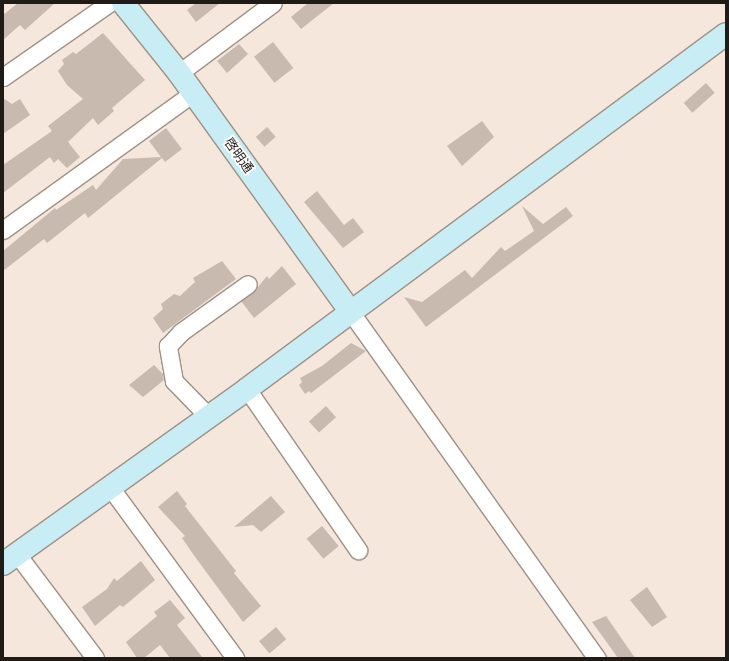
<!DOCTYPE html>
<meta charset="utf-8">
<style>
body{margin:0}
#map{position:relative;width:729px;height:661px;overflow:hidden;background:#f6e7dc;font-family:"Public Sans","Noto Sans JP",sans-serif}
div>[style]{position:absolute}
.building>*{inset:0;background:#c8baaf;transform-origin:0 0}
.roads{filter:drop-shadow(1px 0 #9e9186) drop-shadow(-1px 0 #9e9186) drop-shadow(0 1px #9e9186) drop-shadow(0 -1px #9e9186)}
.street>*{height:17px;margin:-8.5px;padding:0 8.5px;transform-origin:8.5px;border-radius:8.5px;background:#fff}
.secondary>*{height:22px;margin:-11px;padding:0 11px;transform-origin:11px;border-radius:11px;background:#c9edf4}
span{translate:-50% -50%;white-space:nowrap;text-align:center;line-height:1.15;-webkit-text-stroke:3.5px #fff;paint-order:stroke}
.street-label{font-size:13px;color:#201b17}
.frame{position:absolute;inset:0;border:4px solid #201b17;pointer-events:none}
</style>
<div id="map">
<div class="building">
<i style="clip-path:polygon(18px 3px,55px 3px,25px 30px,20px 25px,3px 40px,3px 15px)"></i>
<i style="clip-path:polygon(196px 3px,220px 3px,196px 22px,187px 10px)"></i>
<i style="clip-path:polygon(308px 3px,334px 3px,301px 29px,291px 17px)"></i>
<i style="clip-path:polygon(103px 33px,145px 80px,112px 108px,114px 111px,98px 125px,93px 118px,68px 142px,80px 157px,67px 168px,58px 159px,54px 163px,50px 157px,3px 193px,3px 165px,52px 131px,48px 126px,83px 99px,67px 85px,58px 71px,64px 64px,62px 60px,73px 52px,76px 54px)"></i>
<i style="left:273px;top:42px;width:33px;height:24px;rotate:52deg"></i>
<i style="clip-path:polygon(239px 44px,248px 54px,227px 73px,217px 61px)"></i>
<i style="left:706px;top:83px;width:13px;height:30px;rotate:48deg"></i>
<i style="clip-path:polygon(3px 98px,12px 104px,20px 99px,30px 115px,3px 134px)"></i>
<i style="clip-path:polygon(482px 121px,494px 137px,462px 166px,447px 146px)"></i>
<i style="left:267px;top:127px;width:13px;height:15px;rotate:48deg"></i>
<i style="clip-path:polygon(166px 128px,182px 149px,165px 162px,162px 158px,88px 218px,85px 213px,47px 243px,44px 239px,3px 271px,3px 251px,55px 208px,56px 210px,93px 185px,96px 190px,123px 159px,161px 157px,149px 141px)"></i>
<i style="clip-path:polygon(317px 191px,344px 225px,353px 218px,364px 232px,343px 248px,304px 202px)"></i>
<i style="clip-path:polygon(522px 206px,543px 224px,566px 207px,573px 216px,426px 327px,404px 297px,422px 302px,465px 270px,472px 278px,501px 247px,505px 251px,534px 231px)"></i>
<i style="clip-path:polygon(222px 261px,236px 279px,163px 333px,153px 318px,163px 309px,161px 304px,174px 294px,180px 296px,195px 282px,193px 278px)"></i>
<i style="clip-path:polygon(282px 266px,296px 284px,254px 318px,241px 301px,254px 292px,267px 276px,269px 279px)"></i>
<i style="clip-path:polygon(351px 343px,366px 351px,311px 393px,309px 391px,305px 394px,299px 385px,302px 382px,300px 378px,322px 366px)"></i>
<i style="clip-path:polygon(154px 365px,163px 374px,164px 380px,143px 397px,129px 385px)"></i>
<i style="left:326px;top:406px;width:15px;height:23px;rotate:48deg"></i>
<i style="clip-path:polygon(177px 491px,187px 504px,185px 506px,236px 571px,234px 573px,261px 606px,243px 622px,193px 554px,182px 538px,185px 536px,158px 507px)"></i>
<i style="clip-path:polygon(271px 496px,285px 512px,261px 532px,253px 525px,234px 527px)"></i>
<i style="left:322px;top:526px;width:26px;height:20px;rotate:50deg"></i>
<i style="clip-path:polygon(141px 561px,155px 580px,123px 607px,120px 605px,95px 626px,82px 607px,107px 589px,114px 578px,117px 581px)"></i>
<i style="clip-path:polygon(647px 587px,667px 617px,652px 627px,630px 600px)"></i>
<i style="clip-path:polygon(170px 600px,185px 618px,177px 625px,203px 658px,170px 658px,160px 645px,144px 658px,137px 658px,126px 642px,157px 616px,154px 612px)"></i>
<i style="clip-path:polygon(606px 616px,635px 658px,618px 658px,592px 622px)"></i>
<i style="left:276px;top:627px;width:16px;height:22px;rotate:50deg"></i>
</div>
<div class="roads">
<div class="street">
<i style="left:179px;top:73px;width:117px;rotate:-36.7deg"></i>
<i style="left:3px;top:77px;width:129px;rotate:-34.9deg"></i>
<i style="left:3px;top:230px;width:234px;rotate:-35.8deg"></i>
<i style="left:350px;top:311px;width:426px;rotate:54.6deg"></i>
<i style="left:247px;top:389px;width:196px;rotate:55.4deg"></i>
<i style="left:208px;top:416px;width:49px;rotate:-134.2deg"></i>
<i style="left:174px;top:381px;width:36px;rotate:-100deg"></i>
<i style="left:168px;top:346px;width:19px;rotate:-47deg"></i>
<i style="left:181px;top:332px;width:82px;rotate:-35.6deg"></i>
<i style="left:110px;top:487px;width:212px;rotate:53.8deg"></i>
<i style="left:17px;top:554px;width:130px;rotate:53.1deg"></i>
</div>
<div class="secondary">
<i style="left:123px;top:3px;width:90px;rotate:51.3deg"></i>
<i style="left:179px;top:73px;width:293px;rotate:54.3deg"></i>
<i style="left:3px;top:564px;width:300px;rotate:-35.6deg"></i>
<i style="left:247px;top:389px;width:596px;rotate:-36.54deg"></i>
</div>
</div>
<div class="street-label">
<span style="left:238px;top:156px;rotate:54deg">啓明通</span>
</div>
<div class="frame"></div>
</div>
